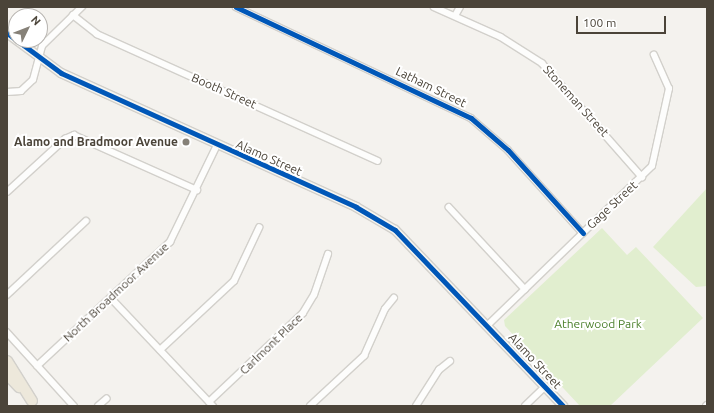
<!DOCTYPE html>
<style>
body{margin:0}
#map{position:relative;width:714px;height:413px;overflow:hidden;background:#f4f2ee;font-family:Ubuntu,sans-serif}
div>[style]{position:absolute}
.green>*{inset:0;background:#e1eecf}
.roads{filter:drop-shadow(1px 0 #d2d0cb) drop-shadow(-1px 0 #d2d0cb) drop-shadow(0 1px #d2d0cb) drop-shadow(0 -1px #d2d0cb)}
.minor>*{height:5.5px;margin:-2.75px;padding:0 2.75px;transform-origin:2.75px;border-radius:2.75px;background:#fdfdfc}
.secondary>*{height:8px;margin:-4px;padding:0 4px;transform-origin:4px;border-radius:4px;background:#f7f6f1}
.motorway>*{height:10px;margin:-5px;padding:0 5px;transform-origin:5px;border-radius:5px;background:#ede8db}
.cycleway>*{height:5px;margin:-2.5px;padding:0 2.5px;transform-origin:2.5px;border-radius:2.5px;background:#0057b8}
.dots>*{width:11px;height:11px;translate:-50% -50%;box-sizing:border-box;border:2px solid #fff;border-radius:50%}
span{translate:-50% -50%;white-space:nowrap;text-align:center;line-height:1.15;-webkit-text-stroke:4px #fff;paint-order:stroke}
.street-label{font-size:12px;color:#4b4439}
.poi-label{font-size:12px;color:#4b4439;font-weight:700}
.right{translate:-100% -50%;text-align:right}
.park-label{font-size:12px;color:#4a7f2a}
.frame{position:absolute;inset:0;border:8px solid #4b4439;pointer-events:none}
.north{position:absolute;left:8px;top:8px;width:40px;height:40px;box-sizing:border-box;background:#fff;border:1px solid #b7b4b0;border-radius:50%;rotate:47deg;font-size:11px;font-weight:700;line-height:16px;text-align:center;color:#4b4439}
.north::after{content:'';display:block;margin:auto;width:14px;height:18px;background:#868178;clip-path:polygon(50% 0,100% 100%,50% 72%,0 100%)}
.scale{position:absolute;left:576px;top:16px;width:90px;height:18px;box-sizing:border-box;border:2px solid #4b4439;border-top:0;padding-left:5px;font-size:12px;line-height:14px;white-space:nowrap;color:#4b4439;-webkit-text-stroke:3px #fff;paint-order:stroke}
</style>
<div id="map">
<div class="green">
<i style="clip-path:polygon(707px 188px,707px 286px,696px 287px,653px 247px)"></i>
<i style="clip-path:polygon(602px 228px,627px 255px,636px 247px,703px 318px,610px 406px,580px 406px,505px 326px,504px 320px)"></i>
</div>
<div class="roads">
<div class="minor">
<i style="left:236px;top:7px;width:260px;rotate:25.3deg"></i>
<i style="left:471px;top:118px;width:49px;rotate:40.9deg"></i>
<i style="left:508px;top:150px;width:112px;rotate:47.9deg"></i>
<i style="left:434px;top:7px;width:73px;rotate:24.1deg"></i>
<i style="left:501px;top:37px;width:49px;rotate:32.4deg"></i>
<i style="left:542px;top:63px;width:152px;rotate:48.7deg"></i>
<i style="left:73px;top:15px;width:31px;rotate:38deg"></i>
<i style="left:97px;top:34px;width:308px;rotate:24.3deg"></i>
<i style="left:455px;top:16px;width:10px;rotate:-61deg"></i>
<i style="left:7px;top:92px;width:14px;rotate:-4deg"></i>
<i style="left:21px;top:91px;width:16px;rotate:-43deg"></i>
<i style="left:33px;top:80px;width:35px;rotate:-75deg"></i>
<i style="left:42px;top:46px;width:56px;rotate:-44.3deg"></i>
<i style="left:7px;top:192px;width:79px;rotate:-42.4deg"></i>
<i style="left:65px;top:139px;width:10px;rotate:-24deg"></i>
<i style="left:74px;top:135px;width:135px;rotate:24.1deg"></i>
<i style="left:449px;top:207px;width:112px;rotate:47.2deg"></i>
<i style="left:7px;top:295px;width:108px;rotate:-43.1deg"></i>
<i style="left:111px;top:298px;width:149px;rotate:46.6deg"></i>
<i style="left:488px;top:325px;width:228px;rotate:-44.1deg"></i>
<i style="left:652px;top:166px;width:79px;rotate:-77.6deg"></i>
<i style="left:669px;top:89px;width:37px;rotate:-114deg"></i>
<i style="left:7px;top:332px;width:100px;rotate:47.8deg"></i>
<i style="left:160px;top:350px;width:101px;rotate:-43deg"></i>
<i style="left:234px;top:281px;width:59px;rotate:-64.7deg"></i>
<i style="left:37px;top:366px;width:182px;rotate:-43deg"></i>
<i style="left:170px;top:242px;width:108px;rotate:-64.1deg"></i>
<i style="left:209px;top:402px;width:129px;rotate:-43.4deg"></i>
<i style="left:303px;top:313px;width:21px;rotate:-59deg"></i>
<i style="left:314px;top:295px;width:43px;rotate:-71.1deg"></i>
<i style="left:98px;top:406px;width:11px;rotate:-41deg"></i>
<i style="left:310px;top:406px;width:74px;rotate:-42.8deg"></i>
<i style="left:364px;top:356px;width:51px;rotate:-65.9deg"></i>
<i style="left:385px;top:309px;width:14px;rotate:-51deg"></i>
<i style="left:416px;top:406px;width:43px;rotate:-57.4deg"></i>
<i style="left:439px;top:370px;width:14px;rotate:-39deg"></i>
<i style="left:525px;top:406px;width:28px;rotate:-44deg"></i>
<i style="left:706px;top:406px;width:1px;rotate:-45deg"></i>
</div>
<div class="secondary">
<i style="left:7px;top:33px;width:67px;rotate:36.5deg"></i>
<i style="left:61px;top:73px;width:324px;rotate:24.4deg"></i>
<i style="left:356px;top:207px;width:45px;rotate:30.5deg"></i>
<i style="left:395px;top:230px;width:243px;rotate:46.3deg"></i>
</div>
<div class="motorway">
<i style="left:7px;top:361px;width:47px;rotate:58deg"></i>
<i style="left:7px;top:374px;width:18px;rotate:47deg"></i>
</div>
</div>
<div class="cycleway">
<i style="left:236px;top:7px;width:260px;rotate:25.3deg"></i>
<i style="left:471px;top:118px;width:49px;rotate:40.9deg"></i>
<i style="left:508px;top:150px;width:112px;rotate:47.9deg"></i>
<i style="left:7px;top:33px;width:67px;rotate:36.5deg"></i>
<i style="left:61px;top:73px;width:324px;rotate:24.4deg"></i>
<i style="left:356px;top:207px;width:45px;rotate:30.5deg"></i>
<i style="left:395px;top:230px;width:243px;rotate:46.3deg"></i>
</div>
<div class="dots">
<i style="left:186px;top:142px;background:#868178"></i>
</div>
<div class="street-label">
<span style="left:431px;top:87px;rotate:26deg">Latham Street</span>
<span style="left:224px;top:91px;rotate:24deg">Booth Street</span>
<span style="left:576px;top:101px;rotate:48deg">Stoneman Street</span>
<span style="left:269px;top:158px;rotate:24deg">Alamo Street</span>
<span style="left:612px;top:205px;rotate:-43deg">Gage Street</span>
<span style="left:116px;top:292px;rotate:-43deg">North Broadmoor Avenue</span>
<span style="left:271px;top:344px;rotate:-44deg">Carlmont Place</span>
<span style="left:535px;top:361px;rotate:47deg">Alamo Street</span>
</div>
<div class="poi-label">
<span class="right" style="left:178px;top:142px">Alamo and Bradmoor Avenue</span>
</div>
<div class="park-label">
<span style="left:598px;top:324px">Atherwood Park</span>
</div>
<div class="frame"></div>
<div class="north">N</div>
<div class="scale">100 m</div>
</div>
